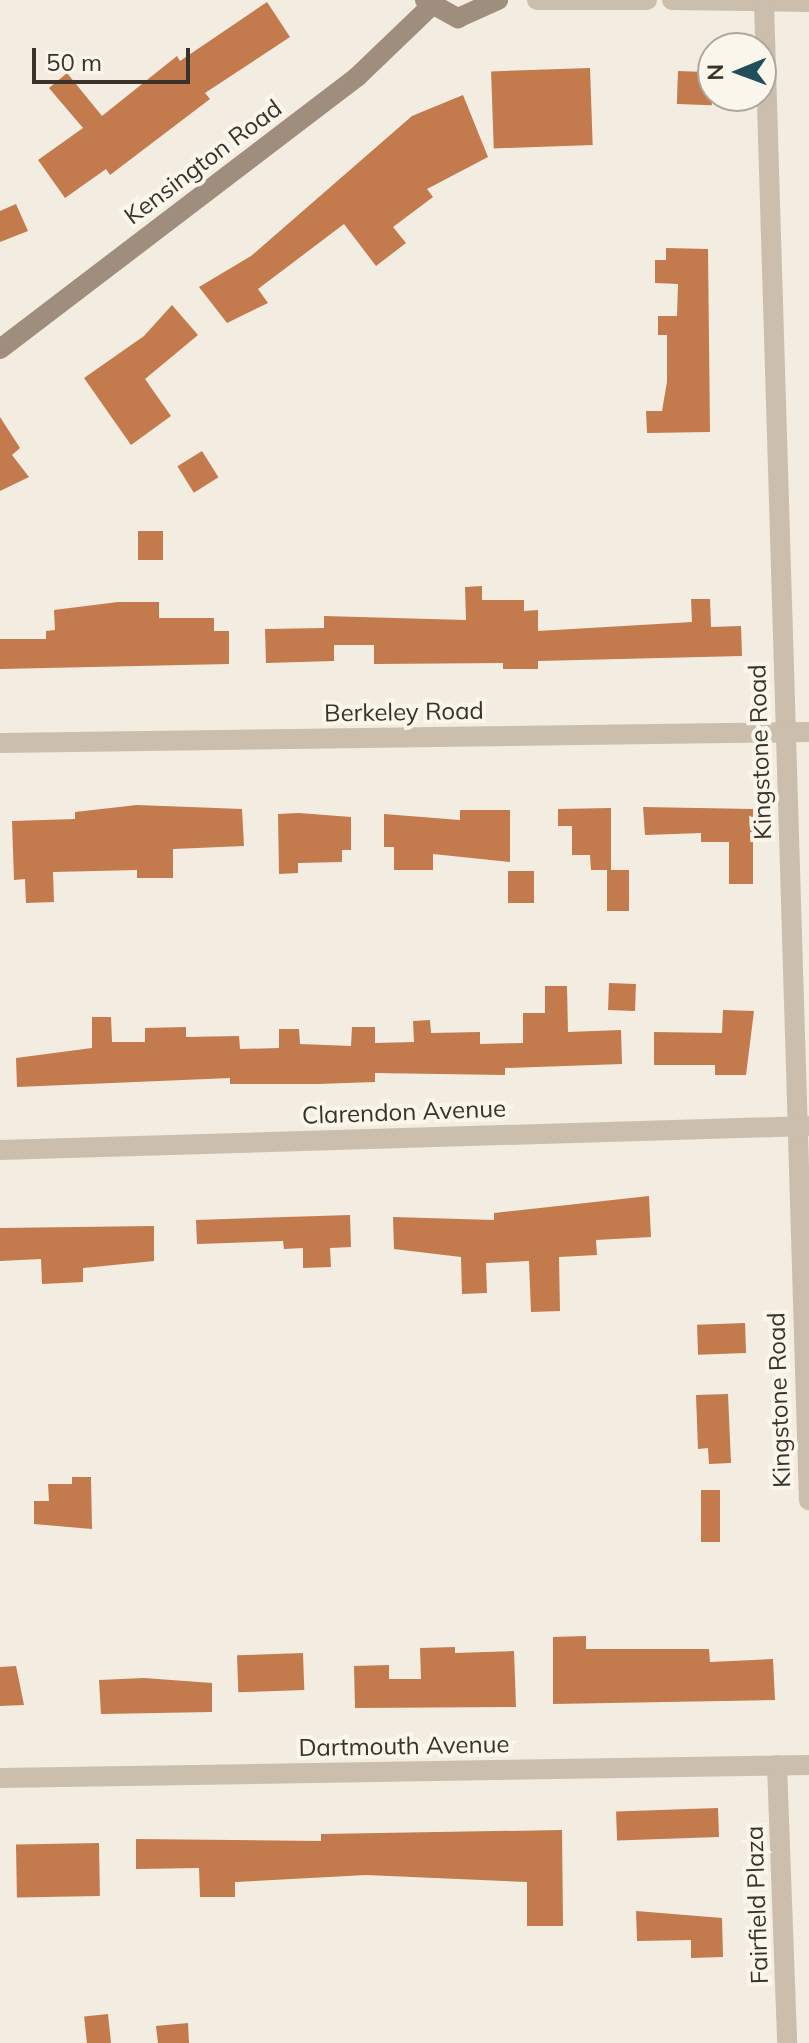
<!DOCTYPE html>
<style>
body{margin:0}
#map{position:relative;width:809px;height:2043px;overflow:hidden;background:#f3ece0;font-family:Mulish,sans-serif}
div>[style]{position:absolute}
.building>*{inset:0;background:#c37a4d;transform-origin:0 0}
.street>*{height:20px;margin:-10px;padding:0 10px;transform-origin:10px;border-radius:10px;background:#cbbeac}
.secondary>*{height:20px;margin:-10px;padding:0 10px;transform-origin:10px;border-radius:10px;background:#9f8e7d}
span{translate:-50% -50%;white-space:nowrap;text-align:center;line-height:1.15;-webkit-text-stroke:8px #faf6ec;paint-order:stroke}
.street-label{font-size:24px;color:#39312a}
.north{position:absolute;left:697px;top:32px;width:80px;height:80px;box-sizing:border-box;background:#faf6ec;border:2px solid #ada79e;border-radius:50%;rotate:269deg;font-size:22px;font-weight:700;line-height:32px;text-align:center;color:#39312a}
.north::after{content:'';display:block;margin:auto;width:28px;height:36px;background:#204e5a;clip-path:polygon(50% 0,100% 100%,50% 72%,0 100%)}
.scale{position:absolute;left:32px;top:48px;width:158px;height:36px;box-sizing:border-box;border:4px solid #39312a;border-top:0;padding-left:10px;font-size:24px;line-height:28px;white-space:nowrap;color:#39312a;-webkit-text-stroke:6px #faf6ec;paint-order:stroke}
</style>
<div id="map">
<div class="building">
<i style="clip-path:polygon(267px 2px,290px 37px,205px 93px,210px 99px,110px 175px,106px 169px,65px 198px,38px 160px,83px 128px,49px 88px,67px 73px,102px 116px,177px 56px,180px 61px)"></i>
<i style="left:590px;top:68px;width:77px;height:99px;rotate:88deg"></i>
<i style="left:678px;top:71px;width:35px;height:33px;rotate:2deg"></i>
<i style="clip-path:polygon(463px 95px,488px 157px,427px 189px,433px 197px,393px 227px,406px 243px,376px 266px,344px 224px,258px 289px,268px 303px,227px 323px,199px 287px,251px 256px,412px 116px)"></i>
<i style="clip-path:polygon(16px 204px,28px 231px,0 242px,0 211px)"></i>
<i style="clip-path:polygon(666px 248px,708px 249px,710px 432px,647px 433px,646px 411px,662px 411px,667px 382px,667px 335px,658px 335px,658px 316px,677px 316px,678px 284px,655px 283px,655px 260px,666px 260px)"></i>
<i style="clip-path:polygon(172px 305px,198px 335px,145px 379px,171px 416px,131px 445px,84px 378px,144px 336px)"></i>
<i style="clip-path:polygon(0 417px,20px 448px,12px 455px,29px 477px,0 491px)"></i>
<i style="left:202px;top:451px;width:31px;height:29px;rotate:58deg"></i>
<i style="left:138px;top:531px;width:25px;height:29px"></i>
<i style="clip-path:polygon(482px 586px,482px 600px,524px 600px,524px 611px,538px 610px,538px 631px,692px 622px,691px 599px,710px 599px,711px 627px,741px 626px,742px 656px,538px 661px,538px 669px,503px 669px,503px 663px,374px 664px,374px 645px,334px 645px,334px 661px,266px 663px,265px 629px,324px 628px,324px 616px,466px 620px,465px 587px)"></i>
<i style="clip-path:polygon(118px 602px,159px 602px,159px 618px,214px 618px,214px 631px,229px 631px,229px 664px,0 669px,0 639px,46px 639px,46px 631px,55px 630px,54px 610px)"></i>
<i style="clip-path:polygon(137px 805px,242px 809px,244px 846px,173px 849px,173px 878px,137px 878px,137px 870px,53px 872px,54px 902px,26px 903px,25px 879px,14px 880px,12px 821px,75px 819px,75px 812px)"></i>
<i style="clip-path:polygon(643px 807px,753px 809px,753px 884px,729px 884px,729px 842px,701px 842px,701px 833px,645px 835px)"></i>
<i style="clip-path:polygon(611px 808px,611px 870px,591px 870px,590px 855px,572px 855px,572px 826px,558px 826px,558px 809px)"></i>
<i style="clip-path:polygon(460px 810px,510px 810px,510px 862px,433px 854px,433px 870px,394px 870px,394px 847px,384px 847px,384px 814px,460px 820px)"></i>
<i style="clip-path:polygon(299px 813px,351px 817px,351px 850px,342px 850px,342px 862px,298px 863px,298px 873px,279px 874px,278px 814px)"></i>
<i style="left:607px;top:870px;width:22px;height:41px"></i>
<i style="left:534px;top:871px;width:32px;height:26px;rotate:90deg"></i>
<i style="left:609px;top:983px;width:27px;height:27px;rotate:2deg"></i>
<i style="clip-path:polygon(545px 986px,567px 986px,568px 1032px,621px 1030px,622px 1064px,505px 1068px,505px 1075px,375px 1073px,375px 1082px,317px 1084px,230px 1084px,230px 1078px,17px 1087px,16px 1058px,92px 1048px,92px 1017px,111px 1017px,112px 1042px,145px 1042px,145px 1028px,186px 1027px,186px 1037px,239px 1036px,240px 1049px,279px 1048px,279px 1029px,299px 1029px,300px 1044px,351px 1046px,352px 1027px,375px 1027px,375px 1043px,414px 1042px,413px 1021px,430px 1020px,431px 1033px,480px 1032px,480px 1044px,523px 1043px,523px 1013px,545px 1013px)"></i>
<i style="clip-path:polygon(723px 1010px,754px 1011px,746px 1075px,715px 1075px,715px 1065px,654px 1065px,654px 1032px,722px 1033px)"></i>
<i style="clip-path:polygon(649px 1196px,651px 1237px,596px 1240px,597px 1255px,559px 1257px,560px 1311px,531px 1312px,529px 1261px,486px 1263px,487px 1293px,462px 1294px,461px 1257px,394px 1249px,393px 1217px,494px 1220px,494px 1213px)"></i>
<i style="clip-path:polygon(350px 1215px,351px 1247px,330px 1248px,331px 1267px,303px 1268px,303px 1248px,284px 1249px,283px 1241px,197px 1244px,196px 1220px)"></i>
<i style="clip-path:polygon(154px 1226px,154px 1261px,83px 1268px,83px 1282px,42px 1284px,41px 1259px,0 1261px,0 1228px)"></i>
<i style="left:745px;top:1323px;width:30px;height:48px;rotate:88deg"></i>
<i style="clip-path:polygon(728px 1394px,731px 1463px,709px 1464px,708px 1448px,698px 1449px,696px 1395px)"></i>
<i style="clip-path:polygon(72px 1477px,91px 1477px,92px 1529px,34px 1524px,34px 1501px,49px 1501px,48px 1484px,72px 1484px)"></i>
<i style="left:701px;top:1490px;width:19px;height:52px"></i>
<i style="clip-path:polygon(586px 1636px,586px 1649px,709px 1649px,710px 1662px,773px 1659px,775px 1700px,553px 1704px,553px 1637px)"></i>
<i style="clip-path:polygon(455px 1647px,455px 1653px,514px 1651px,516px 1707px,355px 1708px,354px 1666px,389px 1665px,389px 1679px,421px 1679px,420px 1648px)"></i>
<i style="left:303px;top:1653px;width:37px;height:66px;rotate:88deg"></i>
<i style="clip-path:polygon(16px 1666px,24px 1705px,0 1706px,0 1667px)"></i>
<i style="clip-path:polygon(144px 1678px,212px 1683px,212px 1712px,101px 1714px,99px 1680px)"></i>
<i style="left:718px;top:1808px;width:29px;height:102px;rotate:88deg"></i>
<i style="clip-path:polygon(562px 1830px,563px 1926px,527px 1926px,527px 1882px,366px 1875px,235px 1882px,235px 1897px,200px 1897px,199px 1868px,136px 1869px,136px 1839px,321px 1841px,321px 1834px)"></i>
<i style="left:99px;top:1843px;width:53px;height:83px;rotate:89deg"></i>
<i style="clip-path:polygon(636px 1911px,722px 1918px,723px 1957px,691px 1958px,691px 1940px,637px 1941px)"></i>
<i style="left:108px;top:2014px;width:29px;height:24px;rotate:84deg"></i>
<i style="clip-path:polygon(188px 2023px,189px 2043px,158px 2043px,156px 2026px)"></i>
</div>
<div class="street">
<i style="left:537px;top:0;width:110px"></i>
<i style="left:672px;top:0;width:137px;rotate:0.8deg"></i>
<i style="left:764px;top:3px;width:1498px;rotate:88.28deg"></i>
<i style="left:0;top:743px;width:809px;rotate:-0.78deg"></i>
<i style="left:0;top:1150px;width:808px;rotate:-1.7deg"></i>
<i style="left:777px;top:1765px;width:278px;rotate:87.9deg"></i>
<i style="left:0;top:1778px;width:809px;rotate:-0.92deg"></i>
</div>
<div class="secondary">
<i style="left:425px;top:0;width:38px;rotate:29deg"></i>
<i style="left:458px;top:18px;width:44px;rotate:-24.2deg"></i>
<i style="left:0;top:349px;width:449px;rotate:-37.3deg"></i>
<i style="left:357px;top:77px;width:101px;rotate:-43.8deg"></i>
</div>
<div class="street-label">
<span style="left:203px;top:162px;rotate:-37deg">Kensington Road</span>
<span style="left:404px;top:712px;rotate:-1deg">Berkeley Road</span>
<span style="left:760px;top:752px;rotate:-92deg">Kingstone Road</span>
<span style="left:404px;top:1112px;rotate:-2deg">Clarendon Avenue</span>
<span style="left:779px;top:1400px;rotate:-92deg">Kingstone Road</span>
<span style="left:404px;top:1746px;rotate:-1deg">Dartmouth Avenue</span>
<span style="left:757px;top:1905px;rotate:-92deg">Fairfield Plaza</span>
</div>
<div class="north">N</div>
<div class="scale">50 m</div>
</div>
